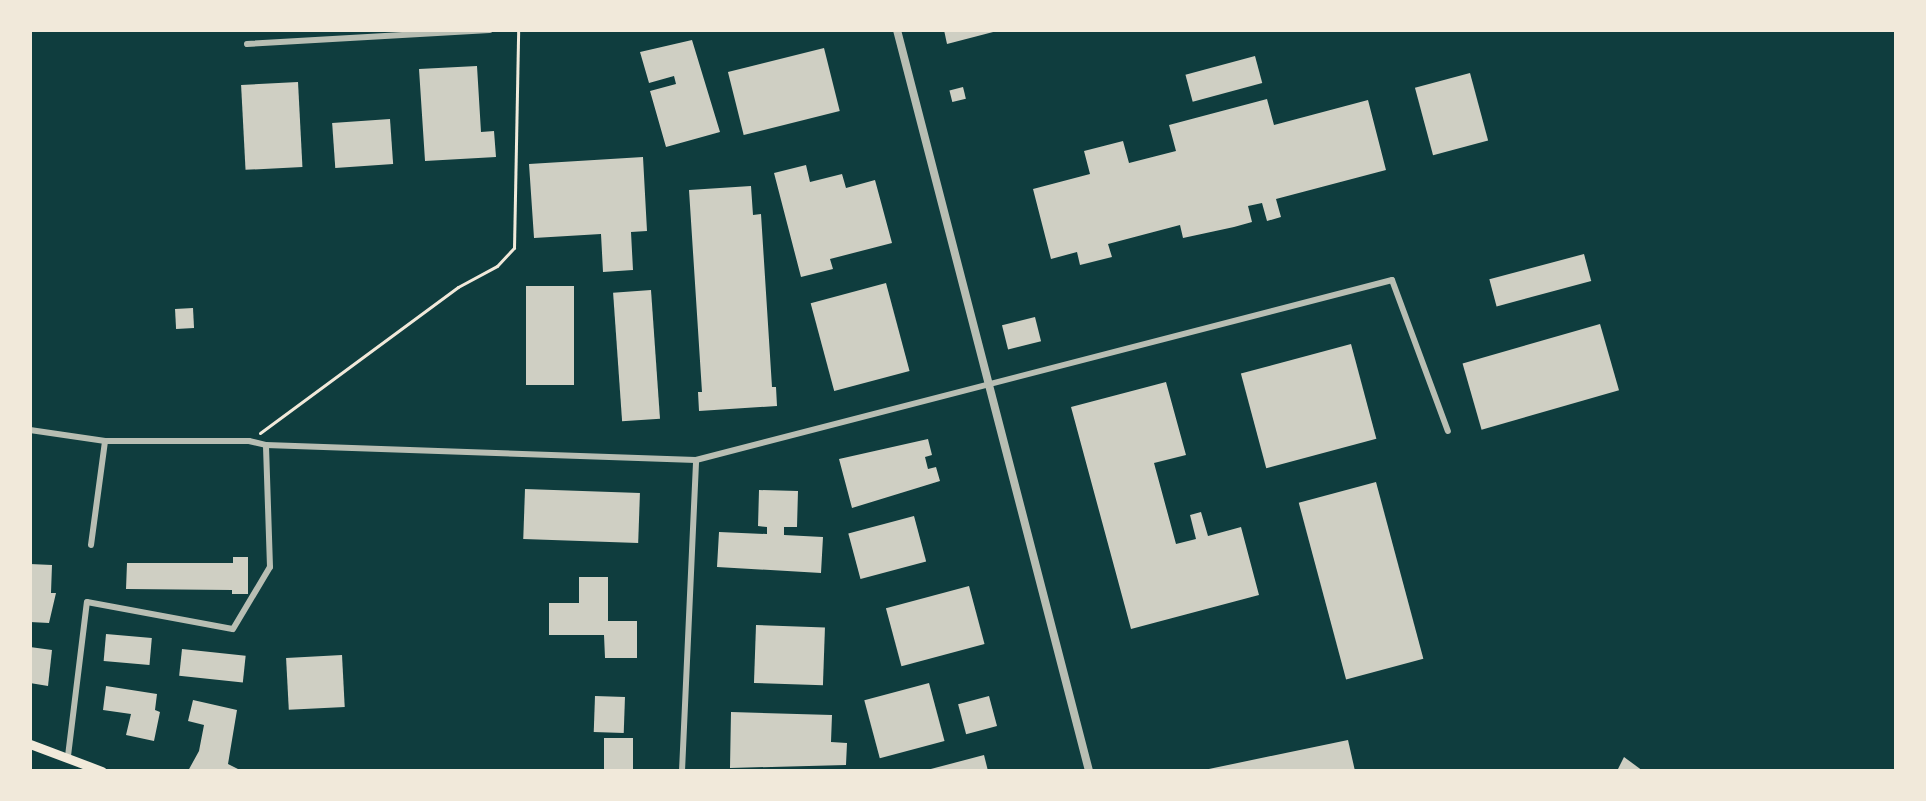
<!DOCTYPE html>
<style>
body{margin:0}
#map{position:relative;width:1926px;height:801px;overflow:hidden;background:#0f3d3e;font-family:Barlow,sans-serif}
div>[style]{position:absolute}
.building>*{inset:0;background:#cfcfc3;transform-origin:0 0}
.path>*{height:3px;margin:-1.5px;padding:0 1.5px;transform-origin:1.5px;border-radius:1.5px;background:#f1e9da}
.minor>*{height:6px;margin:-3px;padding:0 3px;transform-origin:3px;border-radius:3px;background:#b8beb3}
.tertiary>*{height:8px;margin:-4px;padding:0 4px;transform-origin:4px;border-radius:4px;background:#b8beb3}
.secondary>*{height:9px;margin:-4.5px;padding:0 4.5px;transform-origin:4.5px;border-radius:4.5px;background:#f1e9da}
span{translate:-50% -50%;white-space:nowrap;text-align:center;line-height:1.15;-webkit-text-stroke:4.5px #f1e9da;paint-order:stroke}
.frame{position:absolute;inset:0;border:32px solid #f1e9da;pointer-events:none}
</style>
<div id="map">
<div class="building">
<i style="clip-path:polygon(944px 30px,997px 30px,997px 31px,947px 44px)"></i>
<i style="clip-path:polygon(692px 40px,720px 132px,666px 147px,650px 91px,676px 84px,674px 76px,649px 83px,640px 52px)"></i>
<i style="left:824px;top:48px;width:65px;height:99px;rotate:76deg"></i>
<i style="left:1255px;top:56px;width:28px;height:72px;rotate:75deg"></i>
<i style="clip-path:polygon(477px 66px,481px 132px,494px 131px,496px 157px,425px 161px,419px 69px)"></i>
<i style="left:1470px;top:73px;width:70px;height:57px;rotate:75deg"></i>
<i style="left:298px;top:82px;width:85px;height:57px;rotate:87deg"></i>
<i style="left:963px;top:87px;width:12px;height:14px;rotate:76deg"></i>
<i style="clip-path:polygon(1267px 99px,1274px 125px,1368px 100px,1386px 170px,1276px 199px,1281px 217px,1267px 221px,1262px 203px,1248px 206px,1252px 222px,1234px 227px,1183px 238px,1180px 225px,1108px 244px,1112px 257px,1080px 265px,1077px 252px,1051px 259px,1033px 189px,1090px 174px,1084px 151px,1123px 141px,1129px 163px,1176px 151px,1169px 125px)"></i>
<i style="left:390px;top:119px;width:45px;height:58px;rotate:86deg"></i>
<i style="clip-path:polygon(643px 157px,647px 231px,631px 232px,633px 270px,603px 272px,601px 234px,534px 238px,529px 164px)"></i>
<i style="clip-path:polygon(806px 165px,810px 182px,842px 174px,846px 188px,875px 180px,892px 243px,830px 259px,833px 269px,801px 277px,774px 173px)"></i>
<i style="clip-path:polygon(751px 186px,753px 215px,761px 214px,772px 387px,776px 387px,777px 406px,699px 411px,698px 392px,702px 392px,689px 190px)"></i>
<i style="left:1584px;top:254px;width:28px;height:98px;rotate:75deg"></i>
<i style="left:886px;top:283px;width:91px;height:78px;rotate:75deg"></i>
<i style="left:526px;top:286px;width:48px;height:99px"></i>
<i style="left:651px;top:290px;width:129px;height:38px;rotate:86deg"></i>
<i style="left:193px;top:308px;width:20px;height:18px;rotate:87deg"></i>
<i style="left:1035px;top:317px;width:25px;height:34px;rotate:76deg"></i>
<i style="left:1600px;top:324px;width:69px;height:143px;rotate:74deg"></i>
<i style="left:1351px;top:344px;width:98px;height:114px;rotate:75deg"></i>
<i style="clip-path:polygon(1166px 382px,1186px 455px,1154px 463px,1176px 544px,1196px 539px,1190px 515px,1201px 512px,1208px 536px,1241px 527px,1259px 595px,1131px 629px,1071px 407px)"></i>
<i style="clip-path:polygon(928px 439px,932px 455px,925px 457px,928px 469px,936px 467px,940px 481px,852px 508px,839px 459px)"></i>
<i style="left:1376px;top:482px;width:183px;height:80px;rotate:75deg"></i>
<i style="left:525px;top:489px;width:115px;height:50px;rotate:2deg"></i>
<i style="clip-path:polygon(759px 490px,798px 491px,797px 527px,784px 527px,784px 535px,823px 537px,821px 573px,717px 567px,719px 532px,767px 534px,767px 527px,758px 526px)"></i>
<i style="left:914px;top:516px;width:47px;height:68px;rotate:75deg"></i>
<i style="clip-path:polygon(233px 557px,248px 557px,248px 594px,232px 594px,232px 590px,126px 589px,127px 563px,233px 563px)"></i>
<i style="clip-path:polygon(30px 564px,52px 565px,51px 593px,56px 593px,49px 623px,30px 622px)"></i>
<i style="clip-path:polygon(579px 577px,608px 577px,608px 621px,637px 621px,637px 658px,605px 658px,604px 635px,549px 635px,549px 603px,579px 603px)"></i>
<i style="left:969px;top:586px;width:60px;height:86px;rotate:75deg"></i>
<i style="left:756px;top:625px;width:69px;height:58px;rotate:2deg"></i>
<i style="left:106px;top:634px;width:46px;height:27px;rotate:5deg"></i>
<i style="clip-path:polygon(30px 647px,52px 650px,48px 686px,30px 683px)"></i>
<i style="left:182px;top:649px;width:64px;height:27px;rotate:6deg"></i>
<i style="left:342px;top:655px;width:52px;height:56px;rotate:87deg"></i>
<i style="left:929px;top:683px;width:60px;height:67px;rotate:75deg"></i>
<i style="clip-path:polygon(106px 686px,157px 694px,155px 710px,160px 712px,154px 741px,126px 735px,131px 714px,103px 710px)"></i>
<i style="left:595px;top:696px;width:30px;height:36px;rotate:2deg"></i>
<i style="left:989px;top:696px;width:31px;height:32px;rotate:75deg"></i>
<i style="clip-path:polygon(193px 700px,237px 710px,228px 764px,242px 771px,188px 771px,199px 751px,204px 725px,188px 721px)"></i>
<i style="clip-path:polygon(731px 712px,832px 715px,831px 742px,847px 743px,846px 765px,730px 768px)"></i>
<i style="left:604px;top:738px;width:29px;height:31px"></i>
<i style="clip-path:polygon(1348px 740px,1355px 771px,1204px 771px,1204px 770px)"></i>
<i style="clip-path:polygon(984px 755px,988px 771px,927px 771px,927px 770px)"></i>
<i style="clip-path:polygon(1624px 757px,1643px 771px,1617px 771px)"></i>
</div>
<div class="path">
<i style="left:260px;top:433px;width:246px;rotate:-36.4deg"></i>
<i style="left:458px;top:287px;width:44px;rotate:-28.3deg"></i>
<i style="left:497px;top:266px;width:25px;rotate:-47deg"></i>
<i style="left:514px;top:248px;width:218px;rotate:-88.9deg"></i>
</div>
<div class="minor">
<i style="left:247px;top:44px;width:243px;rotate:-3.3deg"></i>
<i style="left:30px;top:430px;width:76px;rotate:8.3deg"></i>
<i style="left:105px;top:441px;width:144px"></i>
<i style="left:249px;top:441px;width:17px;rotate:13deg"></i>
<i style="left:266px;top:445px;width:430px;rotate:2deg"></i>
<i style="left:696px;top:460px;width:719px;rotate:-14.5deg"></i>
<i style="left:1392px;top:280px;width:161px;rotate:69.7deg"></i>
<i style="left:91px;top:545px;width:105px;rotate:-82.3deg"></i>
<i style="left:68px;top:756px;width:155px;rotate:-83deg"></i>
<i style="left:87px;top:602px;width:148px;rotate:10.5deg"></i>
<i style="left:233px;top:629px;width:72px;rotate:-59.2deg"></i>
<i style="left:270px;top:567px;width:122px;rotate:-91.9deg"></i>
<i style="left:682px;top:771px;width:311px;rotate:-87.4deg"></i>
</div>
<div class="tertiary">
<i style="left:897px;top:30px;width:765px;rotate:75.47deg"></i>
</div>
<div class="secondary">
<i style="left:30px;top:744px;width:77px;rotate:20.6deg"></i>
</div>
<div class="frame"></div>
</div>
